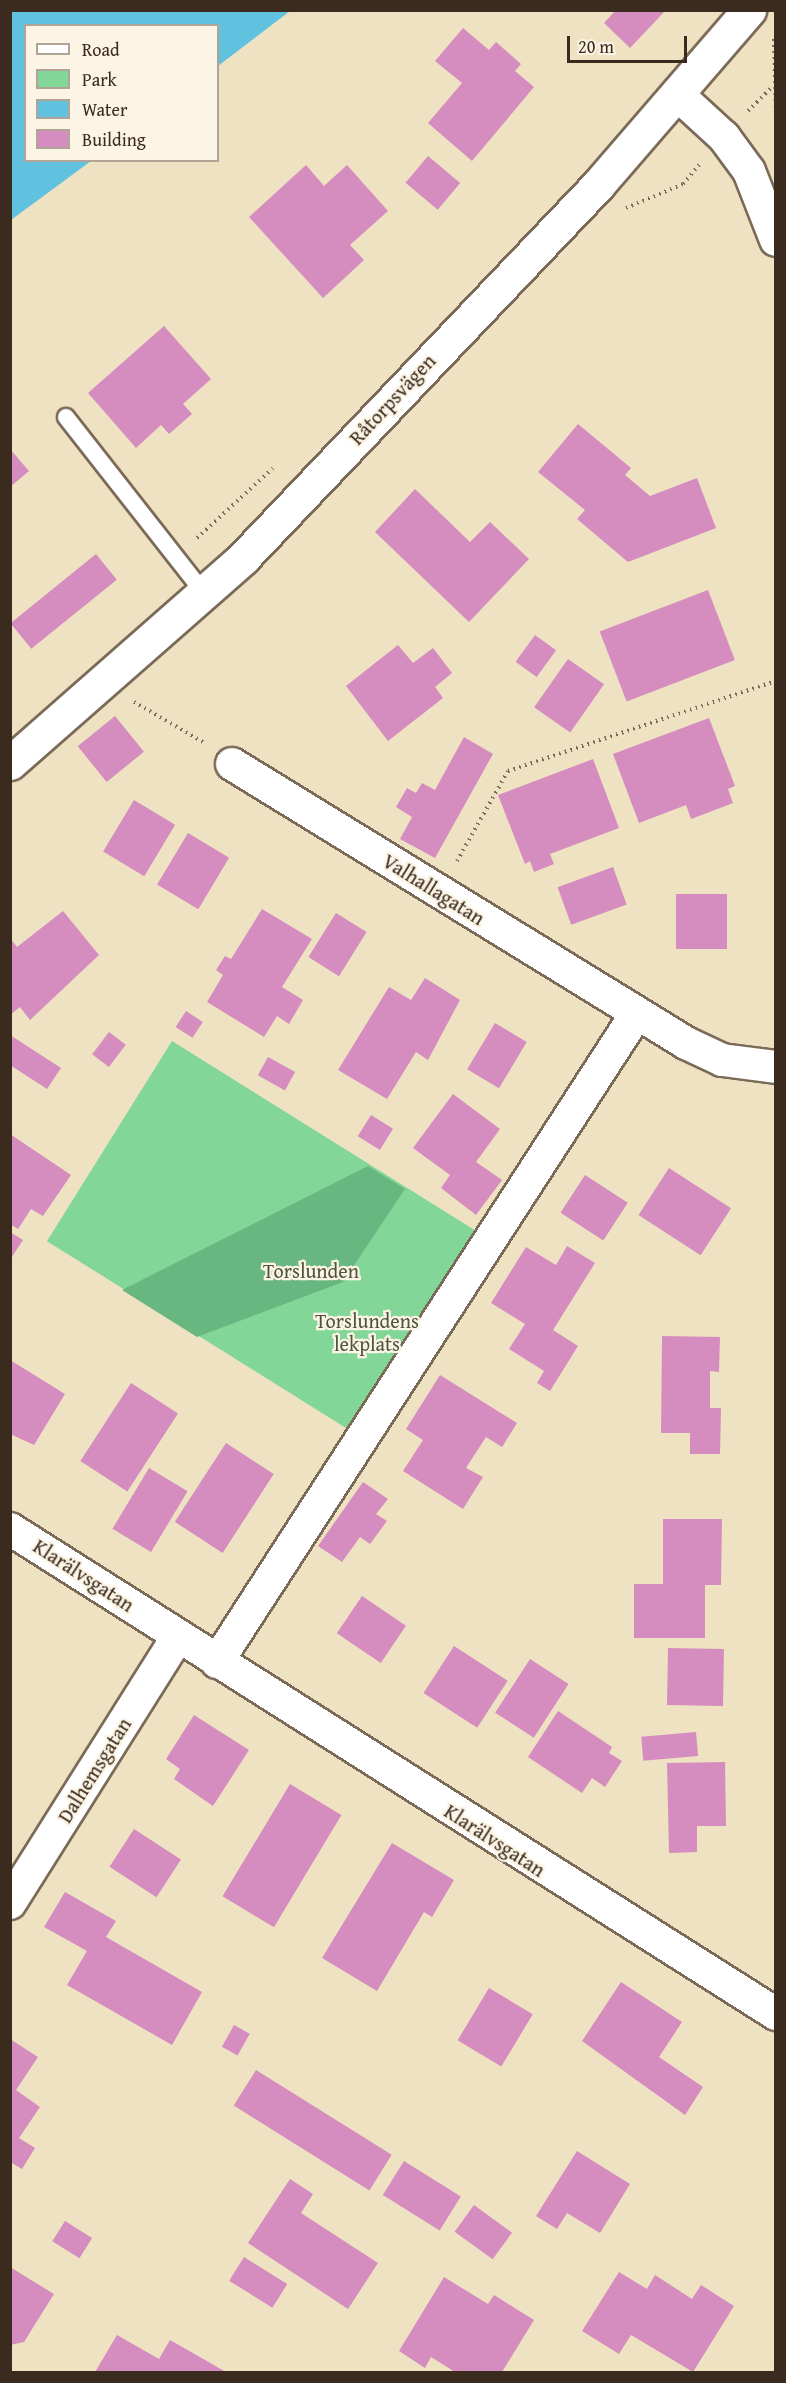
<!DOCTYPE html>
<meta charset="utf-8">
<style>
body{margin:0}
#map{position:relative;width:786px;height:2383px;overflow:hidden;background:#efe2c2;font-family:"Gentium Book Plus",serif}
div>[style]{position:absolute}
.green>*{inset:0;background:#82d698;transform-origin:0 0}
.forest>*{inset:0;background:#69b780}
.water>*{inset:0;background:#61c2df}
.building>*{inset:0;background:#d48dbe;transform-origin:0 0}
.path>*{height:4px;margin-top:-2px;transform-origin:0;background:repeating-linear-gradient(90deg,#7a6a57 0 1.5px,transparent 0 6px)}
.roads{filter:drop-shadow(2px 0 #7a6a57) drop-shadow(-2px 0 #7a6a57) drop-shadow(0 2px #7a6a57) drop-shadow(0 -2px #7a6a57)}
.lane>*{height:16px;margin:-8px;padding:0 8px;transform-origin:8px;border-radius:8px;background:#fff}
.street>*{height:32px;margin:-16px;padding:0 16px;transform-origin:16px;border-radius:16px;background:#fff}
.secondary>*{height:33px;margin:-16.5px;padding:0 16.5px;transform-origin:16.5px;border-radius:16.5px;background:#fff}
span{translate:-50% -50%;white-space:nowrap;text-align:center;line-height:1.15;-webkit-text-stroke:4.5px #fcf5e5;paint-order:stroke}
.street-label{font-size:20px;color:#3b2a1e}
.park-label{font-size:20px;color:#4d553c}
.frame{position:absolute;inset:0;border:12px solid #3b2a1e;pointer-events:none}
.legend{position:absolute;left:24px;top:24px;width:195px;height:138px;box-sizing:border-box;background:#fcf5e5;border:2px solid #afa495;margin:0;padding:8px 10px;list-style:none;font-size:18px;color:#3b2a1e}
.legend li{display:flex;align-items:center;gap:12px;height:30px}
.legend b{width:30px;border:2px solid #afa495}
.scale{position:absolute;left:567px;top:36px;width:120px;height:27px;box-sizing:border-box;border:3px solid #3b2a1e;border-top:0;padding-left:8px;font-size:18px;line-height:21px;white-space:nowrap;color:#3b2a1e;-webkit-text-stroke:4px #fcf5e5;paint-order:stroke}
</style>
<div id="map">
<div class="green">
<i style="left:172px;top:1041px;width:370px;height:236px;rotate:32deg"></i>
</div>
<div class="forest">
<i style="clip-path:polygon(368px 1166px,405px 1189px,343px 1282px,197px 1337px,122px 1290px)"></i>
</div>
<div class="water">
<i style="clip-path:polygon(11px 10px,290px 10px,290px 11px,218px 66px,218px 26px,26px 26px,26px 160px,91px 161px,11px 220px)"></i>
</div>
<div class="building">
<i style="clip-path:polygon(616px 10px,666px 10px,630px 48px,604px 23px)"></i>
<i style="clip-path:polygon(463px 28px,489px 50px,496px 42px,521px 64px,515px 71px,534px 87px,472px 161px,428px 123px,462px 83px,435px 61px)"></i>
<i style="left:428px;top:156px;width:42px;height:35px;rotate:40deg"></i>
<i style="clip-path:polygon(306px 165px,324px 186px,347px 165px,388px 211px,350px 245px,364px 260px,323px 298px,249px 217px)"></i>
<i style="clip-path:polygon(164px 326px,211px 379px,183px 404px,192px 414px,169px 434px,161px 425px,136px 448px,88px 393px)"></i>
<i style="clip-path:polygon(578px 424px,631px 468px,625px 475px,650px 496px,697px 478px,716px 528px,628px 562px,577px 519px,585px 510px,538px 472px)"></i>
<i style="clip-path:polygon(10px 449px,29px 471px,10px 487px)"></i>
<i style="clip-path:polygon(415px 489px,470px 542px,490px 522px,529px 559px,469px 622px,375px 532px)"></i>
<i style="left:96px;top:554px;width:33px;height:110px;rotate:51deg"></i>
<i style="left:708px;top:590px;width:75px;height:116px;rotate:69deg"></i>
<i style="left:535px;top:635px;width:26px;height:33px;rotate:36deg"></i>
<i style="clip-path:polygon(398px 645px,413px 663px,433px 648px,452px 673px,435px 687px,443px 698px,388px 741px,346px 686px)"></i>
<i style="left:568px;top:659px;width:44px;height:59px;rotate:35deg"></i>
<i style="left:115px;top:716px;width:46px;height:48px;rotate:51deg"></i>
<i style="clip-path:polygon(709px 718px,735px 786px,728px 789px,733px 803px,691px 819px,686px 805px,639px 823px,613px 754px)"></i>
<i style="clip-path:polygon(464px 737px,493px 754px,435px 858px,400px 839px,412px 817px,396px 807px,407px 788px,416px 793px,422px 783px,435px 790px)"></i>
<i style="clip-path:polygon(593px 759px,619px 828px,550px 854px,554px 864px,534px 872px,530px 861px,525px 864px,498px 795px)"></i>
<i style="left:134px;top:800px;width:48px;height:60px;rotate:31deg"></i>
<i style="left:188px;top:833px;width:48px;height:60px;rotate:31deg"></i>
<i style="left:613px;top:867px;width:40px;height:59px;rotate:70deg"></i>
<i style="left:676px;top:894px;width:51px;height:55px"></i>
<i style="clip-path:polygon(262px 909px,312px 939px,282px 987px,303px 1000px,289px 1024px,277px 1016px,264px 1037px,207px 1002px,223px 975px,216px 970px,225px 956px,231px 959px)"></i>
<i style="clip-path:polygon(63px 911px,99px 955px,30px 1020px,20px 1007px,10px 1015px,10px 938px,17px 947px)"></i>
<i style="left:336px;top:913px;width:36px;height:52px;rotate:32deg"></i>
<i style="clip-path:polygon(425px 978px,460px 1000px,428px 1060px,416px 1052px,387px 1099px,338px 1070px,389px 987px,411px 1000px)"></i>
<i style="left:186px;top:1011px;width:20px;height:19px;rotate:33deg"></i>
<i style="left:495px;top:1023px;width:37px;height:54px;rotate:31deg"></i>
<i style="left:109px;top:1032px;width:21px;height:28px;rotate:37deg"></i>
<i style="clip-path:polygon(10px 1035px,61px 1068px,47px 1089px,10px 1065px)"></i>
<i style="left:268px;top:1057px;width:31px;height:21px;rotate:29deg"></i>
<i style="clip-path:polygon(453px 1094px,500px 1129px,476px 1162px,502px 1180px,476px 1215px,441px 1188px,450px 1175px,413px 1148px)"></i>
<i style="left:371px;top:1115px;width:26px;height:25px;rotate:32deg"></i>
<i style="clip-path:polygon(10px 1134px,71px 1175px,43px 1216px,31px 1209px,18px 1229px,10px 1224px)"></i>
<i style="left:669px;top:1168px;width:74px;height:56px;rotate:33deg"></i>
<i style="left:585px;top:1175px;width:51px;height:45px;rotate:33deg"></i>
<i style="clip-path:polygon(10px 1232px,23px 1240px,10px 1260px)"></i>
<i style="clip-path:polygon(567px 1246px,595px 1263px,553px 1330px,578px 1346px,550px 1391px,537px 1383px,544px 1371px,509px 1349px,525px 1324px,491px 1303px,526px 1247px,556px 1265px)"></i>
<i style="clip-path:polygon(662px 1336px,720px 1337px,719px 1372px,710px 1371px,710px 1408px,721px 1408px,720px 1454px,690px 1454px,690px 1433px,661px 1433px)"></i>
<i style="clip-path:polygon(10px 1360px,65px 1394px,34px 1445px,10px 1434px)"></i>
<i style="clip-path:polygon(440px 1375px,517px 1423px,502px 1447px,486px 1437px,466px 1468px,483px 1477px,463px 1509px,403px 1471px,423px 1440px,406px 1429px)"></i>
<i style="left:131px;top:1383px;width:56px;height:93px;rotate:33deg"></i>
<i style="left:226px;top:1443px;width:57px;height:94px;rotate:33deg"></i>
<i style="left:149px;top:1468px;width:45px;height:71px;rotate:31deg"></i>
<i style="clip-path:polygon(363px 1482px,388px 1499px,376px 1514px,387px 1521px,370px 1544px,360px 1537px,342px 1562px,318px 1546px)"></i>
<i style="clip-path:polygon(663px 1519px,722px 1519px,721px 1585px,705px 1585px,705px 1638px,634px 1638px,634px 1584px,663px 1584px)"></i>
<i style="left:362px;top:1596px;width:53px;height:45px;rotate:34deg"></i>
<i style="left:454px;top:1646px;width:64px;height:56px;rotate:33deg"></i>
<i style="left:668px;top:1648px;width:56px;height:57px;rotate:1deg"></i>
<i style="left:530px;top:1659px;width:46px;height:64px;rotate:33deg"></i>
<i style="clip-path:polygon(558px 1711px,612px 1747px,609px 1753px,622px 1761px,605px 1787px,592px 1778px,582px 1793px,528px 1757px)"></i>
<i style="clip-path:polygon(194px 1715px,249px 1750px,213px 1806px,174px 1779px,180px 1769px,166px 1759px)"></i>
<i style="left:696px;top:1732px;width:24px;height:55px;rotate:85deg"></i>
<i style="clip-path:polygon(725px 1762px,726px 1826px,697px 1826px,697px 1852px,669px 1853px,667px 1763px)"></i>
<i style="left:290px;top:1784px;width:60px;height:131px;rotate:31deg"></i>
<i style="left:134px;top:1829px;width:56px;height:45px;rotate:33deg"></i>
<i style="clip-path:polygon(392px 1843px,454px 1880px,432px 1917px,424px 1912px,377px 1991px,322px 1958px)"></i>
<i style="clip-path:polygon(65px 1892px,116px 1921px,106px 1937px,202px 1992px,172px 2045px,67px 1985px,87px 1951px,44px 1927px)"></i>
<i style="clip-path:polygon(621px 1982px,682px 2022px,659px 2057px,703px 2087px,685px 2115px,582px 2041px)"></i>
<i style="left:489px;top:1988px;width:51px;height:61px;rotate:31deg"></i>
<i style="left:234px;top:2025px;width:18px;height:25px;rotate:29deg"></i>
<i style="clip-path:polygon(10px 2039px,38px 2057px,16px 2090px,40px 2107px,19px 2138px,35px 2148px,22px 2169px,10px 2162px)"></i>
<i style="left:256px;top:2070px;width:160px;height:42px;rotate:32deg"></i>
<i style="clip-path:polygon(577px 2151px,630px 2184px,600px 2233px,567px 2213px,557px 2229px,536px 2216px)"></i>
<i style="left:404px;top:2161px;width:67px;height:40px;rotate:32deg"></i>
<i style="clip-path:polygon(290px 2179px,313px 2194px,301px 2213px,378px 2263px,348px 2309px,248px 2243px)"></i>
<i style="left:474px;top:2205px;width:47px;height:33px;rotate:36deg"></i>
<i style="left:65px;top:2221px;width:32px;height:24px;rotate:32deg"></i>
<i style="left:244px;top:2257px;width:51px;height:28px;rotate:32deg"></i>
<i style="clip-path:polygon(10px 2267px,54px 2294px,24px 2342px,10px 2345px)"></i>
<i style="clip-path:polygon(619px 2272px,647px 2289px,655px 2275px,692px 2299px,701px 2285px,734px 2306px,693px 2372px,631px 2335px,619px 2354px,582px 2331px)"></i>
<i style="clip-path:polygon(444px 2277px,488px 2304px,494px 2295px,534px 2320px,502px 2372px,455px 2372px,431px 2357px,425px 2368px,399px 2351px)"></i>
<i style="clip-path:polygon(117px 2335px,159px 2359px,170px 2340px,226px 2372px,95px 2372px)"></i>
</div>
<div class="path">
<i style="left:774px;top:39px;width:77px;rotate:88.5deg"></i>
<i style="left:748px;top:111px;width:35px;rotate:-45deg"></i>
<i style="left:626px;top:208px;width:62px;rotate:-22.8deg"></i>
<i style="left:683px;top:184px;width:25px;rotate:-50deg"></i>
<i style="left:197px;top:538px;width:103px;rotate:-42.6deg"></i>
<i style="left:134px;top:702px;width:80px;rotate:30.1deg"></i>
<i style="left:457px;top:861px;width:103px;rotate:-60.5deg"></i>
<i style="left:508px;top:771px;width:283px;rotate:-18.6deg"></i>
</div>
<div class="roads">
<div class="lane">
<i style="left:66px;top:417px;width:224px;rotate:51.9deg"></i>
</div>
<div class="street">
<i style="left:677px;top:94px;width:64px;rotate:42.5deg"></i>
<i style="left:724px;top:137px;width:42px;rotate:53.7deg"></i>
<i style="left:749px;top:171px;width:74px;rotate:68.6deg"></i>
<i style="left:232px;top:764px;width:533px;rotate:31.57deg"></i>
<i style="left:686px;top:1043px;width:40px;rotate:25deg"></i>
<i style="left:722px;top:1060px;width:54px;rotate:7.4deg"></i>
<i style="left:10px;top:1529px;width:907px;rotate:32.34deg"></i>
<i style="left:217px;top:1662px;width:773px;rotate:-57.09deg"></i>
<i style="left:10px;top:1903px;width:315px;rotate:-57.8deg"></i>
</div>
<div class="secondary">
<i style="left:10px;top:763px;width:310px;rotate:-41.3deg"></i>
<i style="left:243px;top:558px;width:514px;rotate:-46.42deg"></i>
<i style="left:597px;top:186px;width:233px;rotate:-49.2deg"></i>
</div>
</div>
<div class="street-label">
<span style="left:392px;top:399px;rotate:-47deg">Råtorpsvägen</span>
<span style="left:434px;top:889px;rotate:32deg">Valhallagatan</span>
<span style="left:84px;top:1575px;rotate:33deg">Klarälvsgatan</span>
<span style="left:94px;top:1770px;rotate:-58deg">Dalhemsgatan</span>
<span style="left:495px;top:1840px;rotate:33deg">Klarälvsgatan</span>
</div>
<div class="park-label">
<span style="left:311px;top:1270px">Torslunden</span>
<span style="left:367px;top:1332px">Torslundens<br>lekplats</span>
</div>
<div class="frame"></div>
<ul class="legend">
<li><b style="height:8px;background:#fff"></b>Road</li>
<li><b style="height:16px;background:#82d698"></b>Park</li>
<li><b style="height:16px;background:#61c2df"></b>Water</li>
<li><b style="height:16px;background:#d48dbe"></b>Building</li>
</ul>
<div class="scale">20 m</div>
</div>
